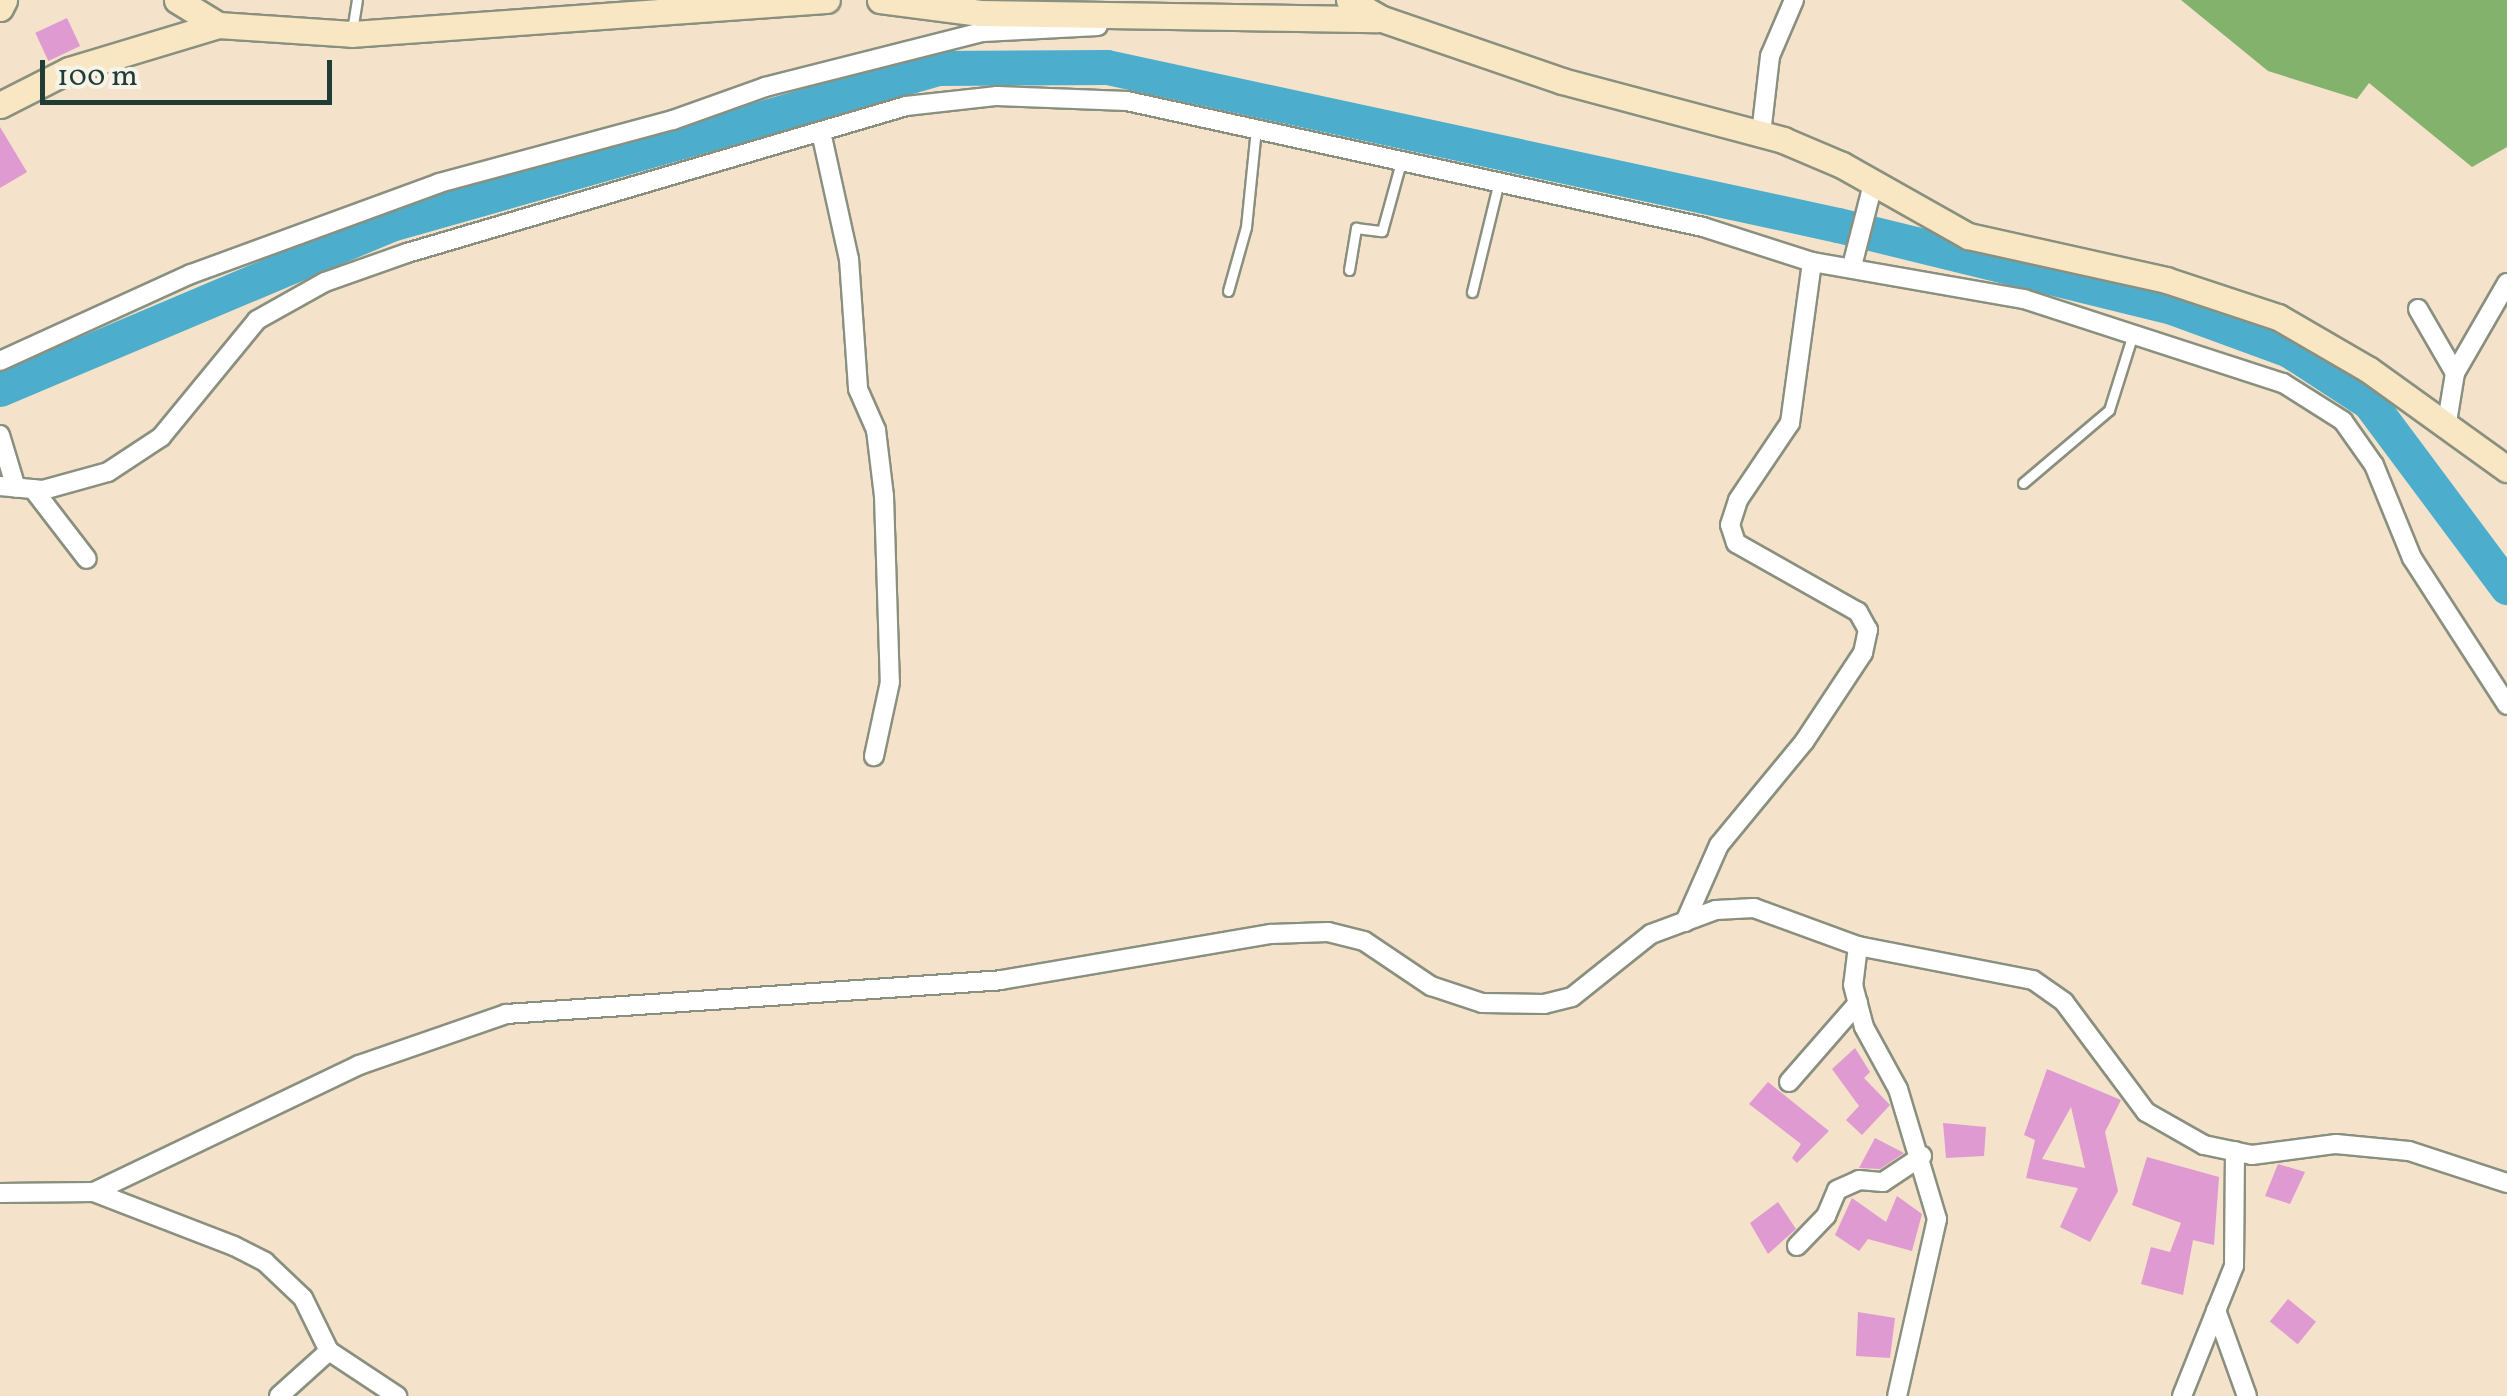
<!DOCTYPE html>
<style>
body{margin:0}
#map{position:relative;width:2507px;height:1396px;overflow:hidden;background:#f4e2ca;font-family:Vollkorn,serif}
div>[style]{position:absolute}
.forest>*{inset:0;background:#83b26c}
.river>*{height:35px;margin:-17.5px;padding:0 17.5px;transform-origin:17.5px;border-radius:17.5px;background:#4dadcc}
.building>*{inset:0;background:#de9ad1;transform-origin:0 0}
.roads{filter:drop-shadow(2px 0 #8a907f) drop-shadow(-2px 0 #8a907f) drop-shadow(0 2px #8a907f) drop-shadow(0 -2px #8a907f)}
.lane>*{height:9px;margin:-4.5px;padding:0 4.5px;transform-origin:4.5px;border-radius:4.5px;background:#fff}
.street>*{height:18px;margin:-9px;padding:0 9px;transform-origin:9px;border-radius:9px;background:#fff}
.secondary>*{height:25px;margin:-12.5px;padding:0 12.5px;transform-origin:12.5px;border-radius:12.5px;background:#f9e7c3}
span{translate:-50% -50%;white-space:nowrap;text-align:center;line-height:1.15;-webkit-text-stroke:8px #f7f3e8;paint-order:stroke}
.scale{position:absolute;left:40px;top:60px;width:292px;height:45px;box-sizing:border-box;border:5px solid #1f3d34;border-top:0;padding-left:12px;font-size:30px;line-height:35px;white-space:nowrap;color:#1f3d34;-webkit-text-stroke:8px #f7f3e8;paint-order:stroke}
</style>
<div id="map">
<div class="forest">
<i style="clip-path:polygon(2181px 0,2507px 0,2507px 147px,2472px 167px,2369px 83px,2357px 99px,2268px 71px)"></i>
</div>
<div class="river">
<i style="left:0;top:389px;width:424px;rotate:-22.9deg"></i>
<i style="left:391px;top:224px;width:569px;rotate:-15.92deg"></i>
<i style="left:938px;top:68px;width:169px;rotate:-0.3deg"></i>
<i style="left:1107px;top:67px;width:748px;rotate:12.2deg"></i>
<i style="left:1838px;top:225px;width:344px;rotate:13.8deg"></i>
<i style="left:2172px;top:307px;width:125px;rotate:20.2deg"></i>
<i style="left:2289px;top:350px;width:95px;rotate:33deg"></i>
<i style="left:2369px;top:402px;width:231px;rotate:53.3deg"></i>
</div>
<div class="building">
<i style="left:67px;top:18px;width:31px;height:35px;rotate:65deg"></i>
<i style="clip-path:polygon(0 127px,27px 172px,0 188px)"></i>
<i style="clip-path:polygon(1855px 1048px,1870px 1072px,1864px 1078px,1890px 1105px,1862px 1135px,1846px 1120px,1859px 1106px,1832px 1069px)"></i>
<i style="clip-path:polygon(evenodd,2047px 1069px,2121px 1100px,2105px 1132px,2118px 1191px,2090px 1242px,2060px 1227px,2078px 1188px,2026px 1178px,2035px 1140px,2024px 1135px,2047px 1069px,2071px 1107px,2085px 1168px,2042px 1159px,2071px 1107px)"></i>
<i style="clip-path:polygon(1768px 1082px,1829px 1131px,1797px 1163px,1792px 1158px,1801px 1144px,1749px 1104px)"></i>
<i style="clip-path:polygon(1943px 1123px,1986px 1127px,1984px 1156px,1946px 1158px)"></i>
<i style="clip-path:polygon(1875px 1138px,1904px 1153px,1880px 1169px,1859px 1168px)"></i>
<i style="clip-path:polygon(2147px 1157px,2219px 1177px,2214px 1245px,2193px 1240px,2183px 1295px,2141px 1284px,2151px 1247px,2170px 1252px,2181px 1223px,2132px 1205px)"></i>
<i style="clip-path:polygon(2278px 1164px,2305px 1172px,2290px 1204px,2265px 1196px)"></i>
<i style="clip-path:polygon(1897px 1196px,1922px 1214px,1912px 1251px,1868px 1239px,1859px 1251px,1835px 1235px,1852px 1198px,1886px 1222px)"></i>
<i style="clip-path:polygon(1778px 1202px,1796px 1229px,1768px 1254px,1750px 1223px)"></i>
<i style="left:2288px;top:1299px;width:36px;height:29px;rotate:39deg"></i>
<i style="clip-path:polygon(1858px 1312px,1895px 1318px,1890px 1358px,1856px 1356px)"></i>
</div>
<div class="roads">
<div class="lane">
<i style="left:352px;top:31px;width:31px;rotate:-81deg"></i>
<i style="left:1349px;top:270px;width:43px;rotate:-80.5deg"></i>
<i style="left:1356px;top:228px;width:26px;rotate:7deg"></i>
<i style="left:1382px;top:231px;width:72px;rotate:-74.6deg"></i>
<i style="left:1228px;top:291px;width:66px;rotate:-74.3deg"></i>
<i style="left:1246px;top:227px;width:99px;rotate:-84.2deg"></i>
<i style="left:1472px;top:292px;width:114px;rotate:-76.3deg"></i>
<i style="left:2023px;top:483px;width:113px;rotate:-40.3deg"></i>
<i style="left:2109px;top:410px;width:80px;rotate:-72.5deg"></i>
</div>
<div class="street">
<i style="left:821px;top:132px;width:130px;rotate:77.6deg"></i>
<i style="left:849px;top:259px;width:130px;rotate:86deg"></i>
<i style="left:858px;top:389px;width:45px;rotate:66.3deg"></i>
<i style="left:876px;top:430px;width:66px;rotate:83.1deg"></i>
<i style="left:884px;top:496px;width:186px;rotate:88.2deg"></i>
<i style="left:890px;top:682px;width:76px;rotate:102.2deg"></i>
<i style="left:1761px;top:134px;width:79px;rotate:-83.4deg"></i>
<i style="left:1770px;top:56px;width:61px;rotate:-66.8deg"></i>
<i style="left:1852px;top:266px;width:85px;rotate:-75.6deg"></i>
<i style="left:2418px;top:309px;width:74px;rotate:60deg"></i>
<i style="left:0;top:361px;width:210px;rotate:-24.5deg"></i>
<i style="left:191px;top:274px;width:264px;rotate:-20.1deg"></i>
<i style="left:439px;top:183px;width:242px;rotate:-15.1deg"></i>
<i style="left:673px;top:120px;width:98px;rotate:-19.7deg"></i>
<i style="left:765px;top:87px;width:225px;rotate:-14.2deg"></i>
<i style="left:983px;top:32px;width:115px;rotate:-3deg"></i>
<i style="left:2447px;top:422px;width:50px;rotate:-80.7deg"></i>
<i style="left:2455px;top:373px;width:104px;rotate:-60deg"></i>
<i style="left:0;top:435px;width:55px;rotate:73.2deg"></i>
<i style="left:0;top:486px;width:43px;rotate:5.3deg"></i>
<i style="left:43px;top:490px;width:67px;rotate:-15.5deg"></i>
<i style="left:108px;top:472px;width:64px;rotate:-33.4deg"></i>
<i style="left:161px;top:437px;width:151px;rotate:-50.6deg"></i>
<i style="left:257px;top:320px;width:78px;rotate:-29.2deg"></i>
<i style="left:325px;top:282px;width:87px;rotate:-19.5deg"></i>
<i style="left:407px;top:253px;width:520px;rotate:-16.41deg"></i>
<i style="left:906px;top:106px;width:92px;rotate:-6.3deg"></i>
<i style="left:997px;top:96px;width:130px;rotate:2.2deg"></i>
<i style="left:1127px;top:101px;width:590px;rotate:12.34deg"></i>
<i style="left:1703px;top:227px;width:114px;rotate:17.8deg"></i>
<i style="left:1812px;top:262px;width:215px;rotate:9.9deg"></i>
<i style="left:2024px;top:299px;width:272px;rotate:18deg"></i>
<i style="left:2283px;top:383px;width:71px;rotate:32.3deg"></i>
<i style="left:2343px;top:421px;width:54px;rotate:54.8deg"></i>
<i style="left:2374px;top:465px;width:100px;rotate:67.8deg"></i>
<i style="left:2412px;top:558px;width:175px;rotate:57.1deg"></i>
<i style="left:33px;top:489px;width:88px;rotate:52.4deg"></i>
<i style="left:1685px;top:922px;width:84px;rotate:-66.2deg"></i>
<i style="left:1719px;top:845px;width:134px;rotate:-50.5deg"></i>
<i style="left:1804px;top:742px;width:107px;rotate:-56.5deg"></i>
<i style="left:1863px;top:653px;width:24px;rotate:-78deg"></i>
<i style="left:1868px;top:630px;width:21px;rotate:-119deg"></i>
<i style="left:1858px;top:612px;width:140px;rotate:-150.5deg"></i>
<i style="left:1736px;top:543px;width:19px;rotate:-108deg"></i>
<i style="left:1730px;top:525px;width:26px;rotate:-72deg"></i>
<i style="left:1738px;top:500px;width:93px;rotate:-56deg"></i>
<i style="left:1790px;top:423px;width:162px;rotate:-82.2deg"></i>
<i style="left:1858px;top:946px;width:39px;rotate:97deg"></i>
<i style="left:1853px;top:985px;width:43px;rotate:75.3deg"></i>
<i style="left:1864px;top:1027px;width:71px;rotate:61.3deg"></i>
<i style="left:1898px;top:1089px;width:136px;rotate:73.3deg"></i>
<i style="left:1937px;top:1219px;width:181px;rotate:102.7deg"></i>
<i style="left:1789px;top:1082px;width:105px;rotate:-48.9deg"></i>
<i style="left:94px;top:1192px;width:294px;rotate:-25.6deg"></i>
<i style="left:359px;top:1065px;width:156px;rotate:-19.1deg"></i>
<i style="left:506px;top:1014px;width:496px;rotate:-3.9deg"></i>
<i style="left:1001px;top:980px;width:274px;rotate:-9.7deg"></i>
<i style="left:1271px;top:934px;width:57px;rotate:-2deg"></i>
<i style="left:1328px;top:932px;width:37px;rotate:14deg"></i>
<i style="left:1364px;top:941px;width:81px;rotate:33.9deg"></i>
<i style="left:1431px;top:986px;width:54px;rotate:18.4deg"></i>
<i style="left:1482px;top:1003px;width:62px;rotate:0.9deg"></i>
<i style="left:1544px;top:1004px;width:29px;rotate:-14deg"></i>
<i style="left:1572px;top:997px;width:101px;rotate:-38.6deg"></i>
<i style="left:1651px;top:934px;width:69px;rotate:-20.3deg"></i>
<i style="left:1716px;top:910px;width:38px;rotate:-3deg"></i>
<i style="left:1754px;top:908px;width:111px;rotate:20.1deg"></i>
<i style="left:1858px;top:946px;width:178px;rotate:11deg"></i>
<i style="left:2033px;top:980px;width:38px;rotate:35deg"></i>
<i style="left:2064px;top:1002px;width:137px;rotate:53.3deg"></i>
<i style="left:2146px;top:1112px;width:67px;rotate:29.6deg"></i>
<i style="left:2204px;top:1145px;width:49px;rotate:11.8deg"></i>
<i style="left:2252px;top:1155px;width:85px;rotate:-7.5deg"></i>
<i style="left:2336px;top:1144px;width:73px;rotate:5.5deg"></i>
<i style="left:2409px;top:1151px;width:103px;rotate:18.1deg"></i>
<i style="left:0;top:1193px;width:94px;rotate:-0.6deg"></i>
<i style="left:94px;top:1192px;width:150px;rotate:21.1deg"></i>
<i style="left:234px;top:1246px;width:35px;rotate:27deg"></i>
<i style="left:265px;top:1262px;width:52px;rotate:43.5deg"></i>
<i style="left:303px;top:1298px;width:59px;rotate:63.9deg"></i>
<i style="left:329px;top:1351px;width:82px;rotate:33.5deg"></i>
<i style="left:1797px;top:1246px;width:42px;rotate:-46deg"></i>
<i style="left:1826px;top:1216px;width:28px;rotate:-67deg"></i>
<i style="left:1837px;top:1190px;width:24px;rotate:-24deg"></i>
<i style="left:1859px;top:1180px;width:24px;rotate:5deg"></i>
<i style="left:1883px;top:1182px;width:47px;rotate:-33.7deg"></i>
<i style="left:2216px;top:1310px;width:91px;rotate:70.2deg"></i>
<i style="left:279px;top:1396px;width:67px;rotate:-42deg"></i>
<i style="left:2182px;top:1396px;width:140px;rotate:-68.2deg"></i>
<i style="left:2234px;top:1266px;width:115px;rotate:-89.5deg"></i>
</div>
<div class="secondary">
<i style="left:177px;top:0;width:48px;rotate:31.4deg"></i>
<i style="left:880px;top:0;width:101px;rotate:7.4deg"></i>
<i style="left:980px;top:13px;width:397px;rotate:0.9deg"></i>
<i style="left:1349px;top:0;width:38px;rotate:30deg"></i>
<i style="left:1382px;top:19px;width:190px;rotate:19deg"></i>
<i style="left:1562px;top:81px;width:229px;rotate:14.9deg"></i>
<i style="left:1783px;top:140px;width:64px;rotate:23deg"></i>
<i style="left:1842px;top:165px;width:145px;rotate:29.4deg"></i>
<i style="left:1968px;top:236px;width:203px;rotate:12.5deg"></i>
<i style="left:2166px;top:280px;width:118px;rotate:18.3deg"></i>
<i style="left:2278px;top:317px;width:105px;rotate:30.2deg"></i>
<i style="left:2369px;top:370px;width:170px;rotate:35.7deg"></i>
<i style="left:0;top:8px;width:9px;rotate:-63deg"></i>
<i style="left:0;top:105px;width:77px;rotate:-26.9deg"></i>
<i style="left:69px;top:70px;width:156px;rotate:-16.8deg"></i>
<i style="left:218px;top:25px;width:134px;rotate:3.8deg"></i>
<i style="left:352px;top:34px;width:476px;rotate:-4.1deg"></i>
</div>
</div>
<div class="scale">100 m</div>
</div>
